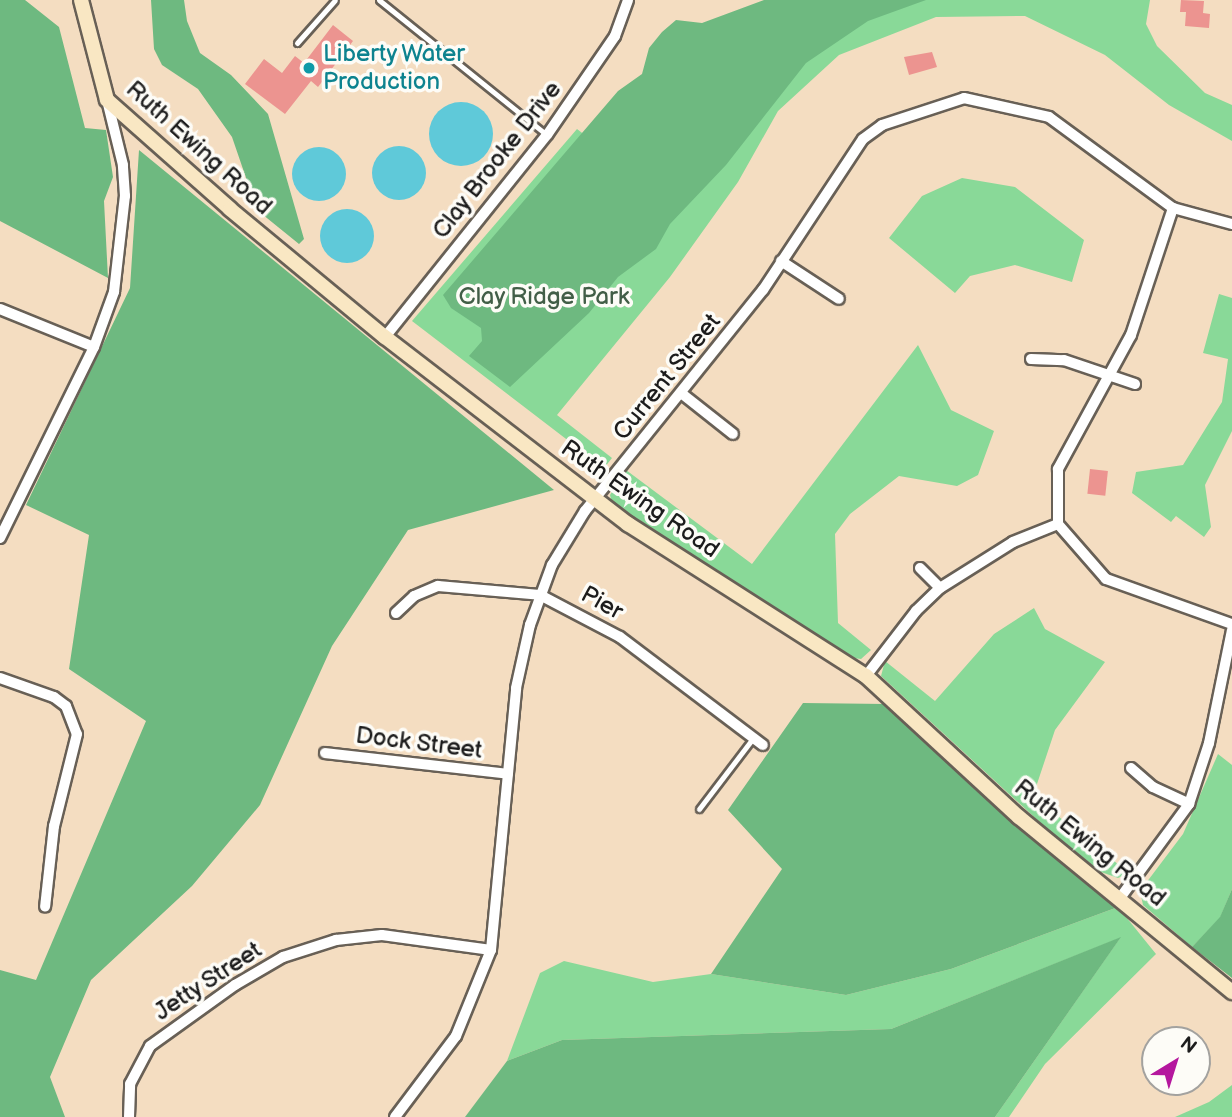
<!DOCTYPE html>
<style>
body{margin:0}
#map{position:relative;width:1232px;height:1117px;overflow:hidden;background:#f4ddc1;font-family:"Balsamiq Sans",sans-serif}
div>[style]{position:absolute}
.green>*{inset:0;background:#89d998}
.forest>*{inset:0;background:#6eb980}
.water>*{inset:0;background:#5fc9d9}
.round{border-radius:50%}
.building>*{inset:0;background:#ec9490;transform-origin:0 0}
.roads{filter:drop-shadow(2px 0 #686056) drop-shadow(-2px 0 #686056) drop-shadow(0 2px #686056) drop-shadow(0 -2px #686056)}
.lane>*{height:5px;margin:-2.5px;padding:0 2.5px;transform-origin:2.5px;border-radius:2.5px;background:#fff}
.street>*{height:10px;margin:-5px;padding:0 5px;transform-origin:5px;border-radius:5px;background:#fff}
.secondary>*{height:14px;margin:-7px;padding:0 7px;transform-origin:7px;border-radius:7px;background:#f9e7c3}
.dots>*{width:19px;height:19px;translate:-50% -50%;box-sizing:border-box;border:4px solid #fdfcf7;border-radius:50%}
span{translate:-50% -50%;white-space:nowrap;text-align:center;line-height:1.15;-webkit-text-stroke:7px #fdfcf7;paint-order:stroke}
.culture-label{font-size:24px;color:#0d838f}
.left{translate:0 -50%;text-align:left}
.street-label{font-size:24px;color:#1c1c1c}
.park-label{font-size:24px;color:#425e47}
.north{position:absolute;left:1141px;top:1026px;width:70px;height:70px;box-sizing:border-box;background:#fdfcf7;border:2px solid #a3a29f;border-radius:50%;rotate:38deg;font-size:19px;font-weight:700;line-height:28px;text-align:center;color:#1c1c1c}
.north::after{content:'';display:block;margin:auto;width:24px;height:32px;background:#b5179e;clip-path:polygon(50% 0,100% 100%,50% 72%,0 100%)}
</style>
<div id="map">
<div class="green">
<i style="clip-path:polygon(868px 0,1150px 0,1146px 24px,1157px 46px,1205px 93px,1232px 105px,1232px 141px,1169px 105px,1105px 55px,1025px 16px,936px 17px,839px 55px,778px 111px,738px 182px,670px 277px,557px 415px,612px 458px,604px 468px,412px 321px,577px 129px,651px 186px)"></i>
<i style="clip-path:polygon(962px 178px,1015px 187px,1084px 240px,1072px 282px,1015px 265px,970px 276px,955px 293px,889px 238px,922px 196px)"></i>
<i style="clip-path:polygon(1219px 294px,1232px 298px,1232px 431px,1205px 485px,1211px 527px,1204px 537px,1176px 516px,1171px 522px,1132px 493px,1136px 472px,1183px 465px,1222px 402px,1228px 359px,1203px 353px)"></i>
<i style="clip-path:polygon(918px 345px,951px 410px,994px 431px,978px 475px,957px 486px,899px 476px,850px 514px,835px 534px,838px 623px,871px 650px,861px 659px,853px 658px,612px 503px,610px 495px,626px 470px,752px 564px)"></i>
<i style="clip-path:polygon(1034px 608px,1045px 629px,1105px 662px,1055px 730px,1033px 796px,1129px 873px,1118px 878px,1101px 872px,1046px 828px,881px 676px,885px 661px,935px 701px,994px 634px)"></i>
<i style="clip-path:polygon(1218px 754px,1232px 765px,1232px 889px,1220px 918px,1192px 947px,1143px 905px,1140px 891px,1183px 834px)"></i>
<i style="clip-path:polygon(1118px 907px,1156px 954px,1045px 1064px,1009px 1117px,995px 1117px,1120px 938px,891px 1029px,562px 1040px,507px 1061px,540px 973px,564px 961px,653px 982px,711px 974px,846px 995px,951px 969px)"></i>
<i style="clip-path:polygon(1232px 1085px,1232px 1117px,1175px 1117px,1209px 1102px)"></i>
</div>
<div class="forest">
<i style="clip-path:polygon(0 0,25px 0,59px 27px,85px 128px,106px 130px,113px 177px,104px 201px,108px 278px,0 221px)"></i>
<i style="clip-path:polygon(151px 0,184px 0,187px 21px,200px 53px,231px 75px,268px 114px,304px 239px,299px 244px,257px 210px,232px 137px,198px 89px,162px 65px,154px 49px)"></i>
<i style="clip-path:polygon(764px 0,926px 0,868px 21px,806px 63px,726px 165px,670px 224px,656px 249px,618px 277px,589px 313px,510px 387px,469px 356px,482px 341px,481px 328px,451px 308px,443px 295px,618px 91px,642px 74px,649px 48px,662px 32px,676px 20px,702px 23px)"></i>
<i style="clip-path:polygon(139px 150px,554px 490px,408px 530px,332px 646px,260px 805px,192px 886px,91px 980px,50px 1077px,65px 1117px,0 1117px,0 970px,36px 980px,146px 721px,69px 669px,89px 535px,26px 505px,130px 288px)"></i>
<i style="clip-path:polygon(803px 703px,886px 704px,1118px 907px,951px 969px,846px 995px,711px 974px,782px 869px,728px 810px)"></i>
<i style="clip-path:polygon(1232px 889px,1232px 978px,1192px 947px,1220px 917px)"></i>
<i style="clip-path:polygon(1121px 937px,995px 1117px,465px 1117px,507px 1061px,562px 1040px,891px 1029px)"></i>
</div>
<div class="water">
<i class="round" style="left:429px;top:102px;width:64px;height:64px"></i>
<i class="round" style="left:372px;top:146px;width:54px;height:54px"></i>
<i class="round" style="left:292px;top:147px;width:54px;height:54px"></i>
<i class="round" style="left:320px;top:209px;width:54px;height:54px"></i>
</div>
<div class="building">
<i style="clip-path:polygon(1181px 0,1204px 1px,1203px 13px,1210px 14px,1209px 28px,1185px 26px,1186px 12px,1180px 12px)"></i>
<i style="clip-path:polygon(333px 25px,353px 41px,318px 87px,311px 81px,285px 114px,245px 84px,264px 59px,282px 73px,295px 56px,304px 63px)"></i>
<i style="clip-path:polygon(932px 52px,937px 67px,909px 75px,904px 57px)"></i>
<i style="left:1090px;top:469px;width:18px;height:25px;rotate:6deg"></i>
</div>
<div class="roads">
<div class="lane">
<i style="left:379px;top:0;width:216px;rotate:38.8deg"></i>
<i style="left:297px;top:43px;width:57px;rotate:-48.5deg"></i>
<i style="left:699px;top:809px;width:89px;rotate:-52.7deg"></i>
</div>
<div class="street">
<i style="left:1173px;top:208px;width:134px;rotate:108.3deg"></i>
<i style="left:1131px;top:335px;width:153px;rotate:118.6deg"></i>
<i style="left:1058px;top:469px;width:55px;rotate:90deg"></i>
<i style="left:1058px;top:524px;width:73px;rotate:48.9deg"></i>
<i style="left:1106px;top:579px;width:134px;rotate:19.7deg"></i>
<i style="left:781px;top:261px;width:69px;rotate:33.2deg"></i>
<i style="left:0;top:309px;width:101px;rotate:22deg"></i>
<i style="left:385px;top:337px;width:259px;rotate:-51.3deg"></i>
<i style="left:547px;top:135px;width:120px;rotate:-55.5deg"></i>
<i style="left:615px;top:36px;width:38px;rotate:-70deg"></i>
<i style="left:1031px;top:359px;width:33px;rotate:2deg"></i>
<i style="left:1064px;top:360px;width:75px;rotate:18.7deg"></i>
<i style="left:681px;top:393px;width:66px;rotate:38.3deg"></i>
<i style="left:0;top:538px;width:213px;rotate:-63.8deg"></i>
<i style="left:94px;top:347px;width:59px;rotate:-70deg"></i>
<i style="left:114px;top:292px;width:97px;rotate:-83.5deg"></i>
<i style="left:125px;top:196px;width:31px;rotate:-94deg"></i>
<i style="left:123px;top:165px;width:67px;rotate:-103.8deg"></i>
<i style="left:920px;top:568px;width:28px;rotate:45deg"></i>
<i style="left:396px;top:613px;width:25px;rotate:-43deg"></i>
<i style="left:414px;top:596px;width:26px;rotate:-23deg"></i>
<i style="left:438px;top:586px;width:102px;rotate:5deg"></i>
<i style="left:540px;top:595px;width:90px;rotate:27.7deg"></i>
<i style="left:620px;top:637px;width:179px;rotate:37.1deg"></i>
<i style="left:866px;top:676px;width:82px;rotate:-52.4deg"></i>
<i style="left:916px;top:611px;width:33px;rotate:-44deg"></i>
<i style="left:940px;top:588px;width:86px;rotate:-32.2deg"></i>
<i style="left:1013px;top:542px;width:48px;rotate:-21.8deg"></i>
<i style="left:0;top:678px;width:57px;rotate:19.4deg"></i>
<i style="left:54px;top:697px;width:15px;rotate:37deg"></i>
<i style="left:66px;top:706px;width:30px;rotate:69deg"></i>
<i style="left:77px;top:734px;width:95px;rotate:104deg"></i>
<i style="left:54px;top:826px;width:81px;rotate:96.3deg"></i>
<i style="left:325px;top:753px;width:184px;rotate:6.5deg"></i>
<i style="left:1131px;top:768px;width:29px;rotate:41deg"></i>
<i style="left:1153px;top:787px;width:40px;rotate:25deg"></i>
<i style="left:1120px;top:898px;width:117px;rotate:-53.7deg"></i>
<i style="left:1189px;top:804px;width:64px;rotate:-71.8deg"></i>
<i style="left:1209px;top:743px;width:115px;rotate:-78.5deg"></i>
<i style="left:129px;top:1117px;width:33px;rotate:-88deg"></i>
<i style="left:130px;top:1084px;width:43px;rotate:-62.2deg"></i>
<i style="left:150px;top:1046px;width:105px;rotate:-35.7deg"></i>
<i style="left:235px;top:985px;width:56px;rotate:-30.3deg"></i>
<i style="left:283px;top:957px;width:56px;rotate:-17.8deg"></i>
<i style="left:336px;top:940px;width:46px;rotate:-6.2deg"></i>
<i style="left:382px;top:935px;width:110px;rotate:7.8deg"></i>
<i style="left:395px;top:1117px;width:101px;rotate:-53deg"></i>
<i style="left:456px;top:1036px;width:93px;rotate:-67.9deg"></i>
<i style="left:491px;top:950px;width:263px;rotate:-84.5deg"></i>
<i style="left:516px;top:688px;width:65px;rotate:-77.5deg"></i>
<i style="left:530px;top:625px;width:64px;rotate:-69.9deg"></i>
<i style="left:552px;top:565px;width:63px;rotate:-58.6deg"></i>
<i style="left:585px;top:511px;width:284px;rotate:-51.2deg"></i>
<i style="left:763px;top:290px;width:181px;rotate:-56.5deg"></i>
<i style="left:863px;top:139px;width:24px;rotate:-36deg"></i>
<i style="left:882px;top:125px;width:86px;rotate:-18.2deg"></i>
<i style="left:964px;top:98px;width:87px;rotate:12.6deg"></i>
<i style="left:1049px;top:117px;width:154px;rotate:36.3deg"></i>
<i style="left:1173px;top:208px;width:61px;rotate:15.2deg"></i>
</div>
<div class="secondary">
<i style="left:81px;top:0;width:103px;rotate:75.4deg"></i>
<i style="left:107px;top:100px;width:164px;rotate:41.5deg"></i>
<i style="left:230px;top:209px;width:201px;rotate:39.6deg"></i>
<i style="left:385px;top:337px;width:307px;rotate:37.6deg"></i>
<i style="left:628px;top:524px;width:282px;rotate:32.6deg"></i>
<i style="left:866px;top:676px;width:208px;rotate:42.7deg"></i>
<i style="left:1019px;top:817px;width:276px;rotate:39.4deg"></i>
</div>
</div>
<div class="dots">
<i style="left:309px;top:68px;background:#0f9aa8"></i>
</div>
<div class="culture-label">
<span class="left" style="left:323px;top:68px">Liberty Water<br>Production</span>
</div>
<div class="street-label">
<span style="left:199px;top:148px;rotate:42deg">Ruth Ewing Road</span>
<span style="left:497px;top:160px;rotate:-52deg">Clay Brooke Drive</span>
<span style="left:667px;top:377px;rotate:-51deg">Current Street</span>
<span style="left:640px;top:499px;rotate:35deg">Ruth Ewing Road</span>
<span style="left:602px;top:603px;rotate:29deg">Pier</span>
<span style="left:419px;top:743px;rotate:7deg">Dock Street</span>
<span style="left:1090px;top:843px;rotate:39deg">Ruth Ewing Road</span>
<span style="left:208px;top:981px;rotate:-33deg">Jetty Street</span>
</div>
<div class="park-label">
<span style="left:544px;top:297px">Clay Ridge Park</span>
</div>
<div class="north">N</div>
</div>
